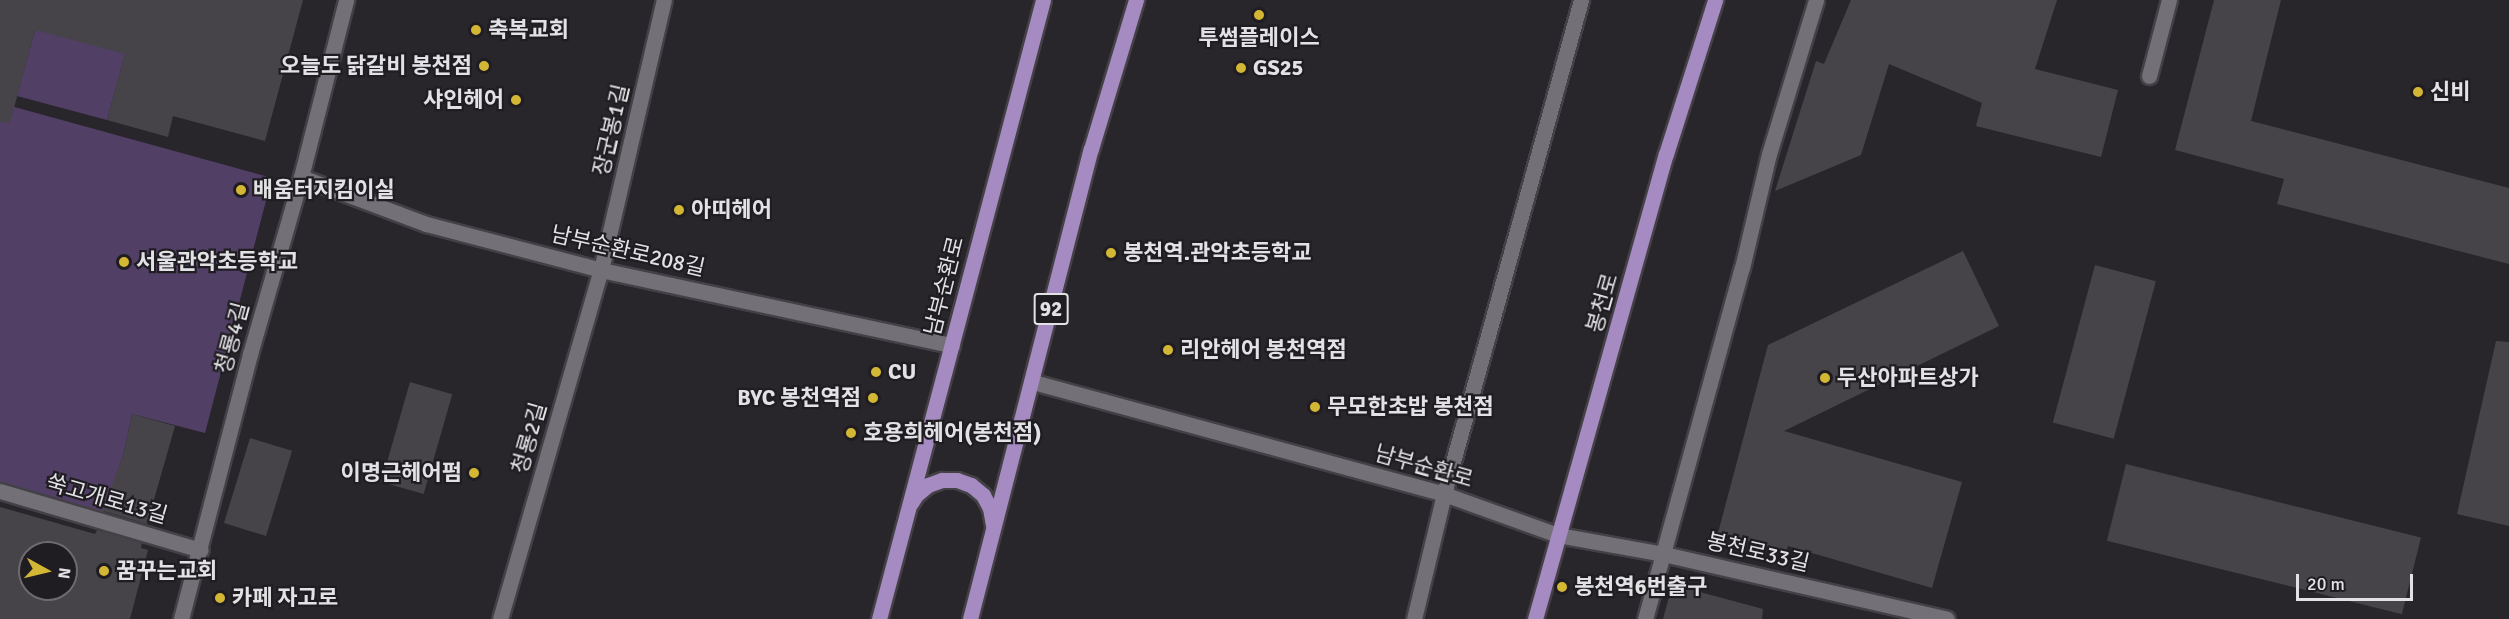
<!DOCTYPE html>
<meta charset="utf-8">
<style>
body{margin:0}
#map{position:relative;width:2509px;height:619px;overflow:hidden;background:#28262b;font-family:Signika,"Noto Sans KR",sans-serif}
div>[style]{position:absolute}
.green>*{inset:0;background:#523f66}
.building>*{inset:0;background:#464449;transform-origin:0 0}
.roads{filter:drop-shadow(2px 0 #434146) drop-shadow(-2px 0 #434146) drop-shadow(0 2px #434146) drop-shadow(0 -2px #434146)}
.minor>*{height:15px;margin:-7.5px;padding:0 7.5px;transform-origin:7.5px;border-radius:7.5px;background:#737177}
.major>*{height:15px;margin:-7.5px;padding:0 7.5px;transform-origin:7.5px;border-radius:7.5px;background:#a58bc2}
.dots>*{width:16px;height:16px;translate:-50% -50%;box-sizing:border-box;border:3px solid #1f1d21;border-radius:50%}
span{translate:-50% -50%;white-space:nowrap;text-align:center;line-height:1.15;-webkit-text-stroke:4.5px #1f1d21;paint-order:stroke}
.shield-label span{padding:2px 4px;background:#1f1d21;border:2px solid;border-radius:4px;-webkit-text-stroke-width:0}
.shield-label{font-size:21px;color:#e2e1e4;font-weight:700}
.poi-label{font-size:22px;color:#e2e1e4;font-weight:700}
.left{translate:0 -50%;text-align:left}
.right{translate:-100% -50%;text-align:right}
.street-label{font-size:22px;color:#e2e1e4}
.north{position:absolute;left:18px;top:541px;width:60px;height:60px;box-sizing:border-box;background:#1f1d21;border:2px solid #6d6b6f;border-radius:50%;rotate:98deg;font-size:16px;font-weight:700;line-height:24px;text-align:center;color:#e2e1e4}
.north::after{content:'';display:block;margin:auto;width:21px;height:27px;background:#d4b635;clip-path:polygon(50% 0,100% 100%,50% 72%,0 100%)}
.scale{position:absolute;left:2296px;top:574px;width:117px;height:27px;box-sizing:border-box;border:3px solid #e2e1e4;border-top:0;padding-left:8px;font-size:18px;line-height:21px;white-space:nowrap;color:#e2e1e4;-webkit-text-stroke:4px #1f1d21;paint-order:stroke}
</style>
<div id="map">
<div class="green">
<i style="clip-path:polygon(140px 0,107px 120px,17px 96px,35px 30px)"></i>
<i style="clip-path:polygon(0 103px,272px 178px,205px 433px,132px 414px,124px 452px,102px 517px,0 488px)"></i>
</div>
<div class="building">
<i style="clip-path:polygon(0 0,303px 0,265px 141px,173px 116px,168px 137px,107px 120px,125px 54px,35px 30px,10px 123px,0 122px)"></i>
<i style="clip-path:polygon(1851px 0,2057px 0,2035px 69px,2118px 90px,2101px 157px,1976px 126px,1982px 103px,1889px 64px,1861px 155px,1775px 191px,1816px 61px,1824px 64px)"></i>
<i style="clip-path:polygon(2214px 0,2281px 0,2251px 121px,2509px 188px,2509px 264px,2277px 204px,2284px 179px,2175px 150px)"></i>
<i style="clip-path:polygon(1963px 251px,1999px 326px,1784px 431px,1962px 482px,1932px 588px,1788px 546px,1786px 551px,1718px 533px,1768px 345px)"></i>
<i style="left:2095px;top:265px;width:63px;height:163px;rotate:15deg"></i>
<i style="clip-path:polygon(2496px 341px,2509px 342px,2509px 526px,2457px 514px)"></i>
<i style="left:410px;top:382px;width:44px;height:104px;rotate:16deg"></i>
<i style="clip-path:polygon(132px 414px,175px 426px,147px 524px,103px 511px,124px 452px)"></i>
<i style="left:250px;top:438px;width:44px;height:89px;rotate:17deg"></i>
<i style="left:2126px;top:464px;width:304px;height:79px;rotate:14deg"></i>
<i style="clip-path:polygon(evenodd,0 507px,95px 534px,97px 530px,142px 543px,141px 548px,148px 550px,130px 619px,0 619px,0 507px,30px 553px,66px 553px,66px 589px,30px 589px,30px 553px)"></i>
<i style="clip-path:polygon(1685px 588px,1763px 609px,1762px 619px,1663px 619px,1670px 593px)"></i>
</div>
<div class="roads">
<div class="minor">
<i style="left:2149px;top:76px;width:79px;rotate:-75.3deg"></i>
<i style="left:301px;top:177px;width:134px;rotate:20.6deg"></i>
<i style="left:426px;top:224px;width:181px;rotate:14.7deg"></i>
<i style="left:601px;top:270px;width:359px;rotate:12.1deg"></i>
<i style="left:1033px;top:382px;width:426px;rotate:15.2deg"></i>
<i style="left:1444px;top:494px;width:121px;rotate:19.8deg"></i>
<i style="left:1558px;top:535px;width:108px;rotate:10.2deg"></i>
<i style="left:1664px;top:554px;width:290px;rotate:12.9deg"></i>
<i style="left:0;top:491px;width:209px;rotate:16.4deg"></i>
<i style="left:181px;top:619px;width:274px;rotate:-75.4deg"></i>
<i style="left:250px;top:354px;width:184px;rotate:-73.9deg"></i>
<i style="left:301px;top:177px;width:183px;rotate:-75.7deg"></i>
<i style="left:500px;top:619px;width:363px;rotate:-73.9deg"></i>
<i style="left:601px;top:270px;width:277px;rotate:-76.9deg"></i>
<i style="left:1414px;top:619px;width:129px;rotate:-76.5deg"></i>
<i style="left:1444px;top:494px;width:513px;rotate:-74.5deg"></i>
<i style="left:1645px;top:619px;width:364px;rotate:-74.6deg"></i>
<i style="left:1742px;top:268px;width:117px;rotate:-76.7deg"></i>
<i style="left:1769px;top:154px;width:161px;rotate:-73deg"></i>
</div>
<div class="major">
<i style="left:911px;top:503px;width:9px;rotate:-58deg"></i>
<i style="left:916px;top:495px;width:16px;rotate:-40deg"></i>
<i style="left:928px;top:485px;width:15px;rotate:-20deg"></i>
<i style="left:942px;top:480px;width:15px"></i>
<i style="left:957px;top:480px;width:15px;rotate:20deg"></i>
<i style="left:971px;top:485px;width:16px;rotate:40deg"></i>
<i style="left:983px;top:495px;width:15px;rotate:62deg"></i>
<i style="left:990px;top:508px;width:17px;rotate:80deg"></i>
<i style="left:879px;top:619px;width:640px;rotate:-75.16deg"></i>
<i style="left:970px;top:619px;width:485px;rotate:-75.6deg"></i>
<i style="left:1091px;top:149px;width:156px;rotate:-73.2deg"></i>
<i style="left:1535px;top:619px;width:483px;rotate:-74.3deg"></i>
<i style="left:1666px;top:154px;width:162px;rotate:-72.3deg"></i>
</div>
</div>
<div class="dots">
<i style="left:1259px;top:15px;background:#d4b635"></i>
<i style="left:476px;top:30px;background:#d4b635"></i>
<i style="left:484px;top:66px;background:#d4b635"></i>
<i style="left:1241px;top:68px;background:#d4b635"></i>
<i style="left:2418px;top:92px;background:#d4b635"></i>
<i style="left:516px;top:100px;background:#d4b635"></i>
<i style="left:241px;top:190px;background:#d4b635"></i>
<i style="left:679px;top:210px;background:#d4b635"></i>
<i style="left:1111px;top:253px;background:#d4b635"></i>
<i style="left:124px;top:262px;background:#d4b635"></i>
<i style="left:1168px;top:350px;background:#d4b635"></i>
<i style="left:876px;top:372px;background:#d4b635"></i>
<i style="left:1825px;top:378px;background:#d4b635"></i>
<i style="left:873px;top:398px;background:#d4b635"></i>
<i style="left:1315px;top:407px;background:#d4b635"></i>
<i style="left:851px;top:433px;background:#d4b635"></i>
<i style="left:474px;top:473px;background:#d4b635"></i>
<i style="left:104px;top:571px;background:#d4b635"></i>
<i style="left:1562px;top:587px;background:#d4b635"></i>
<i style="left:220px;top:598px;background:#d4b635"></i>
</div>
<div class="shield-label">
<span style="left:1051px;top:309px">92</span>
</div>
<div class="poi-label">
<span class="left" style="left:488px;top:30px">축복교회</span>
<span style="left:1259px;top:38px">투썸플레이스</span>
<span class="right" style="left:472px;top:66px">오늘도 닭갈비 봉천점</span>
<span class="left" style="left:1253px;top:68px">GS25</span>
<span class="left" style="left:2430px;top:92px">신비</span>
<span class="right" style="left:504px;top:100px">샤인헤어</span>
<span class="left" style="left:253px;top:190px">배움터지킴이실</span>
<span class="left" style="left:691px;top:210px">아띠헤어</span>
<span class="left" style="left:1123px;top:253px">봉천역.관악초등학교</span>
<span class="left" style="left:136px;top:262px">서울관악초등학교</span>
<span class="left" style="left:1180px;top:350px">리안헤어 봉천역점</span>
<span class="left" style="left:888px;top:372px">CU</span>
<span class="left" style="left:1837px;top:378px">두산아파트상가</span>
<span class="right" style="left:861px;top:398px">BYC 봉천역점</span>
<span class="left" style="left:1327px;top:407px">무모한초밥 봉천점</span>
<span class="left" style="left:863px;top:433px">호용희헤어(봉천점)</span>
<span class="right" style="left:462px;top:473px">이명근헤어펌</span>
<span class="left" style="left:116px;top:571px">꿈꾸는교회</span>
<span class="left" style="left:1574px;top:587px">봉천역6번출구</span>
<span class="left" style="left:232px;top:598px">카페 자고로</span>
</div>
<div class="street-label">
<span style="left:611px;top:130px;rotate:-77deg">장군봉1길</span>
<span style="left:628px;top:251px;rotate:13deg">남부순환로208길</span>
<span style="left:944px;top:286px;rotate:-76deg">남부순환로</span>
<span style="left:1602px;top:303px;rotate:-74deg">봉천로</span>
<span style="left:232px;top:338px;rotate:-75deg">청룡4길</span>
<span style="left:529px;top:438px;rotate:-74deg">청룡2길</span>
<span style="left:1424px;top:466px;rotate:16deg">남부순환로</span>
<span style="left:107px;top:499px;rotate:16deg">쑥고개로13길</span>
<span style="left:1758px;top:552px;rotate:13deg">봉천로33길</span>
</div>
<div class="north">N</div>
<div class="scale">20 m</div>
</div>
